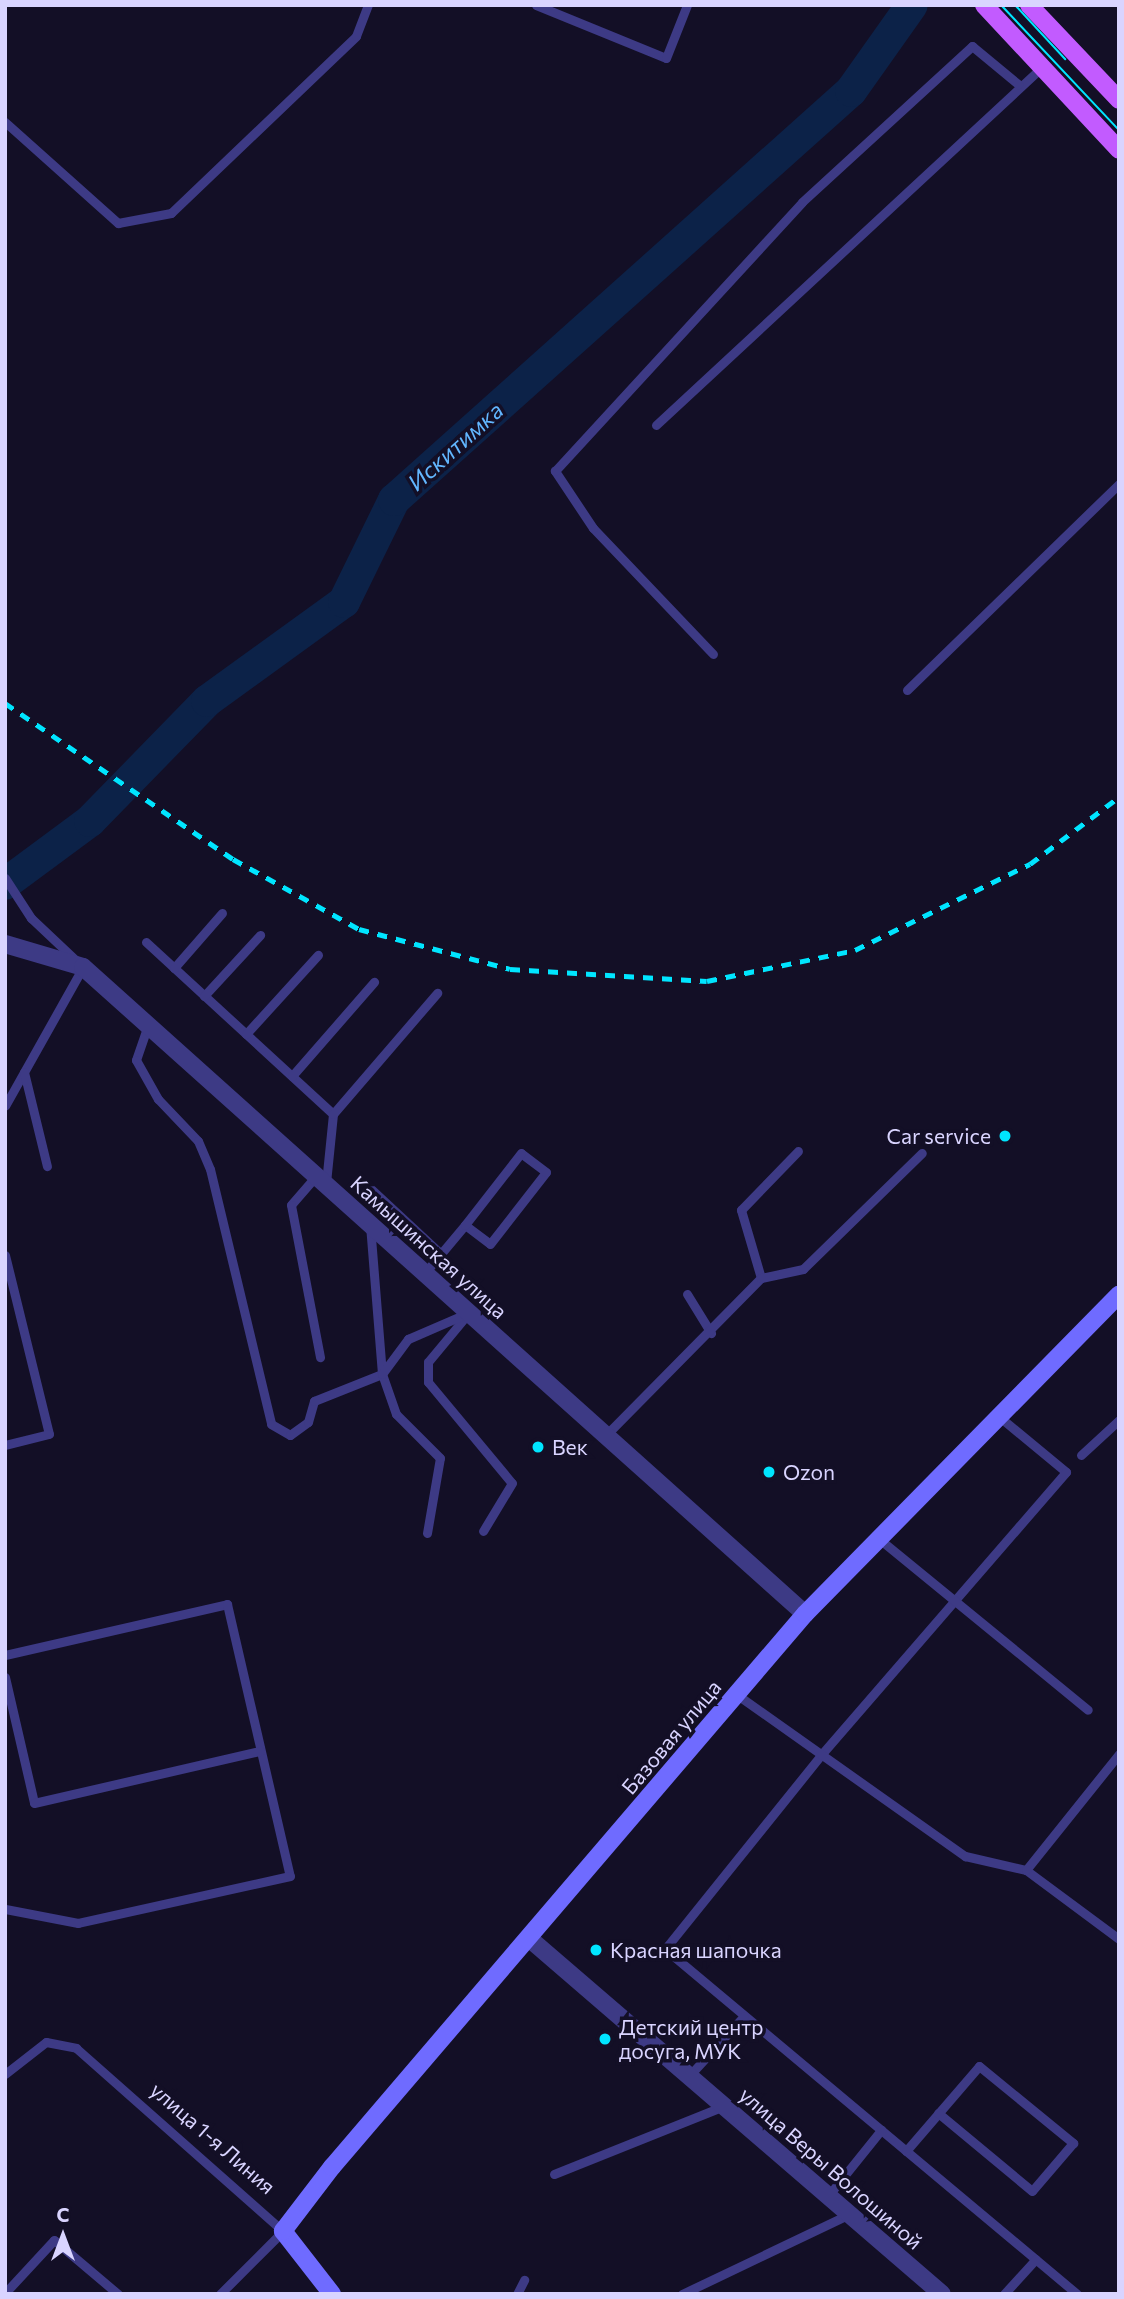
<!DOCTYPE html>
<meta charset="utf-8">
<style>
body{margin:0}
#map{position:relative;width:1124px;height:2299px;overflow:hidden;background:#130f26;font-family:Commissioner,sans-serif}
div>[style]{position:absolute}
.river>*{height:32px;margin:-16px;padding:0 16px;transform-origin:16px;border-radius:16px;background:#0c2248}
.service>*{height:9px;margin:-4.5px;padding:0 4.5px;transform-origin:4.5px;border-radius:4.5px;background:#3d3a85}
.tertiary>*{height:18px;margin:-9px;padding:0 9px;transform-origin:9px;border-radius:9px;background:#3d3a85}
.secondary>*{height:18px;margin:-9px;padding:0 9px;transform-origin:9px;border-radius:9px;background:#6f6bff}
.primary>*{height:18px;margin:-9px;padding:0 9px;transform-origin:9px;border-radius:9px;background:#c25bff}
.tram>*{height:2px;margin:-1px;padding:0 1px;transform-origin:1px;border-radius:1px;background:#00e5ff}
.rail>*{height:5px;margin-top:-2.5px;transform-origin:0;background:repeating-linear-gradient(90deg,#00e5ff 0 10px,transparent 0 19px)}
.dots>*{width:19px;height:19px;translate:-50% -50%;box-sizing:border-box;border:4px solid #130f26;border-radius:50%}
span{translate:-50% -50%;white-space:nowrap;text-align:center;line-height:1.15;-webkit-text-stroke:7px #130f26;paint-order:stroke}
.poi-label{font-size:21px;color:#d9d4ff}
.right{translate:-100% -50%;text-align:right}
.left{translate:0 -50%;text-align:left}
.street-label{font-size:21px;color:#d9d4ff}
.water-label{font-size:23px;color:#62b6ff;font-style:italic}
.frame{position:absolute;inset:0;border:7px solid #d9d4ff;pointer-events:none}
.north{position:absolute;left:28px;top:2201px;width:70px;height:70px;-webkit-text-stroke:5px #130f26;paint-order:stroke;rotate:0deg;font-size:19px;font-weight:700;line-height:28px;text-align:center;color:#d9d4ff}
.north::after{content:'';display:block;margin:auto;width:24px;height:32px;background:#d9d4ff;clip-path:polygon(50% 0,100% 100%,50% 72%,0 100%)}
</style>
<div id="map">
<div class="river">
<i style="left:5px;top:884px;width:106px;rotate:-36.5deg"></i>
<i style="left:90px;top:821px;width:168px;rotate:-45.7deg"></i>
<i style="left:207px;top:701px;width:169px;rotate:-35.9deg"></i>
<i style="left:344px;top:602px;width:114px;rotate:-63.9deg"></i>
<i style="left:394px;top:500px;width:613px;rotate:-41.83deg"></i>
<i style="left:851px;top:91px;width:105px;rotate:-54.7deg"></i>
</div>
<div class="service">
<i style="left:536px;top:5px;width:140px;rotate:22.2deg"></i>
<i style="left:666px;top:58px;width:57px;rotate:-68.4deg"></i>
<i style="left:5px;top:122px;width:152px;rotate:41.8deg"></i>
<i style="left:118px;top:223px;width:54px;rotate:-10.7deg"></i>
<i style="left:171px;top:213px;width:256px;rotate:-43.7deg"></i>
<i style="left:356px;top:36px;width:33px;rotate:-69deg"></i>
<i style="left:656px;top:425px;width:525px;rotate:-42.84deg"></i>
<i style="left:713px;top:654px;width:174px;rotate:-133.6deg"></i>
<i style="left:593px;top:528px;width:69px;rotate:-123.7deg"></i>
<i style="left:555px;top:471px;width:365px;rotate:-47.4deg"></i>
<i style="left:802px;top:202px;width:231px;rotate:-42.5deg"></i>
<i style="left:972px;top:46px;width:60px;rotate:39.6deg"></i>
<i style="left:907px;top:690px;width:296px;rotate:-44.2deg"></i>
<i style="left:5px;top:878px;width:48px;rotate:57deg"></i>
<i style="left:31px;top:918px;width:71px;rotate:43.3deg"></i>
<i style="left:83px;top:967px;width:159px;rotate:119.3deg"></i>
<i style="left:146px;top:942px;width:254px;rotate:42.6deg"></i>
<i style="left:333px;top:1114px;width:69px;rotate:95.8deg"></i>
<i style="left:174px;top:968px;width:73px;rotate:-48.9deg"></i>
<i style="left:204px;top:996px;width:83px;rotate:-47.4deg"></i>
<i style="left:148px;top:1025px;width:37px;rotate:109deg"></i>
<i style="left:136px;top:1060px;width:45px;rotate:60.6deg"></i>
<i style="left:158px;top:1099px;width:58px;rotate:46.4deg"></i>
<i style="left:198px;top:1141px;width:30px;rotate:67deg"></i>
<i style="left:210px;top:1169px;width:262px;rotate:76.5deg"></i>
<i style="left:271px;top:1424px;width:22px;rotate:30deg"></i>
<i style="left:290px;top:1435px;width:22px;rotate:-36deg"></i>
<i style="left:308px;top:1422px;width:22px;rotate:-74deg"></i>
<i style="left:314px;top:1401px;width:73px;rotate:-21.7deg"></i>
<i style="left:382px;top:1374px;width:148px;rotate:-94.6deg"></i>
<i style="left:246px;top:1034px;width:107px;rotate:-47.7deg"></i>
<i style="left:24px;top:1072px;width:97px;rotate:76.3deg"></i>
<i style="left:292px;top:1076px;width:125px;rotate:-48.9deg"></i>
<i style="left:333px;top:1114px;width:160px;rotate:-49.3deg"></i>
<i style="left:316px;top:1176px;width:38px;rotate:131deg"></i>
<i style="left:291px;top:1205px;width:155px;rotate:79.2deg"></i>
<i style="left:370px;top:1188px;width:97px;rotate:42.9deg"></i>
<i style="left:5px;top:1255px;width:184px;rotate:76.2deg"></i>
<i style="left:49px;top:1434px;width:45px;rotate:166deg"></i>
<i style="left:424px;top:1274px;width:64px;rotate:-50.1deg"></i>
<i style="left:465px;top:1225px;width:31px;rotate:37deg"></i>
<i style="left:490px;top:1244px;width:91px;rotate:-52.1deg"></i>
<i style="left:546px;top:1172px;width:31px;rotate:-143deg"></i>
<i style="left:521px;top:1153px;width:91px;rotate:127.9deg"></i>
<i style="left:761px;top:1278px;width:71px;rotate:-106.4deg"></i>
<i style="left:741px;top:1210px;width:82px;rotate:-46deg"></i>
<i style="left:687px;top:1294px;width:46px;rotate:58.4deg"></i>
<i style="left:467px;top:1315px;width:61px;rotate:129.7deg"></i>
<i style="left:428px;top:1362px;width:20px;rotate:90deg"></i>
<i style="left:428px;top:1382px;width:131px;rotate:50.3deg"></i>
<i style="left:512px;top:1483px;width:56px;rotate:121.1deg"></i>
<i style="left:996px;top:1414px;width:91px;rotate:39.6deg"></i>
<i style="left:1066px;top:1472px;width:374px;rotate:130.9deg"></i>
<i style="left:821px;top:1755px;width:249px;rotate:128.8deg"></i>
<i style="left:665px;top:1949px;width:537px;rotate:39.94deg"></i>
<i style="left:605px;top:1436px;width:222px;rotate:-45.4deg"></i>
<i style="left:761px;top:1278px;width:43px;rotate:-12.1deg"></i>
<i style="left:803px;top:1269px;width:166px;rotate:-44.3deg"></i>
<i style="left:1081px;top:1455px;width:52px;rotate:-42.6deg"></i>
<i style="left:427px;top:1533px;width:76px;rotate:-80.2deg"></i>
<i style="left:440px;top:1458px;width:62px;rotate:-135deg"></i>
<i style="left:396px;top:1414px;width:42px;rotate:-109.3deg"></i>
<i style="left:382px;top:1374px;width:44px;rotate:-53.4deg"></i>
<i style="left:408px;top:1339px;width:65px;rotate:-23.4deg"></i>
<i style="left:878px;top:1538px;width:271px;rotate:39.3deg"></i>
<i style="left:5px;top:1655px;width:228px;rotate:-12.9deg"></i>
<i style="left:227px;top:1604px;width:279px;rotate:77deg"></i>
<i style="left:290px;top:1876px;width:217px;rotate:167.5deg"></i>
<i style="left:78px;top:1923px;width:74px;rotate:-169.1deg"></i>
<i style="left:5px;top:1677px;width:129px;rotate:77deg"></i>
<i style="left:34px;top:1803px;width:232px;rotate:-13deg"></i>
<i style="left:736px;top:1694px;width:281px;rotate:35.3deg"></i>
<i style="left:965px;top:1856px;width:63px;rotate:12.9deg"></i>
<i style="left:1026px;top:1870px;width:116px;rotate:36.6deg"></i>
<i style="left:1026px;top:1870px;width:149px;rotate:-51.3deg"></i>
<i style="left:5px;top:2074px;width:52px;rotate:-38deg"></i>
<i style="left:46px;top:2042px;width:31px;rotate:11deg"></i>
<i style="left:76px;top:2048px;width:276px;rotate:41.5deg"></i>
<i style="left:283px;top:2231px;width:89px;rotate:135deg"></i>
<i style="left:689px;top:2076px;width:81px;rotate:-47.5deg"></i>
<i style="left:906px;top:2151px;width:112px;rotate:-49.3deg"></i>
<i style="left:979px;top:2066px;width:122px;rotate:39.3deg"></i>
<i style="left:1073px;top:2143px;width:63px;rotate:130.5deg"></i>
<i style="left:1032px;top:2191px;width:122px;rotate:-140.3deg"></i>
<i style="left:554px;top:2174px;width:183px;rotate:-21.8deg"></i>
<i style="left:828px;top:2196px;width:85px;rotate:-51.2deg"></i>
<i style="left:5px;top:2293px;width:72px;rotate:-47.2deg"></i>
<i style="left:54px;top:2240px;width:84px;rotate:40.2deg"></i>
<i style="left:517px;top:2294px;width:16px;rotate:-63deg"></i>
<i style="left:682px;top:2294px;width:186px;rotate:-25.5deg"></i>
<i style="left:1004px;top:2294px;width:47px;rotate:-47.6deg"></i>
</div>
<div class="tertiary">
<i style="left:5px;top:944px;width:81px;rotate:16.4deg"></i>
<i style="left:83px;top:967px;width:969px;rotate:41.86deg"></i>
<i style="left:531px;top:1940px;width:542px;rotate:40.74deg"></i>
</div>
<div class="secondary">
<i style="left:332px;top:2294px;width:80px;rotate:-127.9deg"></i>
<i style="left:283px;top:2231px;width:81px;rotate:-52.6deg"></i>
<i style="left:332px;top:2167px;width:728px;rotate:-49.46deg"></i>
<i style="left:805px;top:1614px;width:448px;rotate:-45.5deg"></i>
</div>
<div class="primary">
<i style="left:984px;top:5px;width:198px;rotate:47deg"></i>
<i style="left:1029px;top:5px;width:131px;rotate:46.5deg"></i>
</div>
<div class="tram">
<i style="left:1001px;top:5px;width:172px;rotate:46.7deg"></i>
<i style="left:1015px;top:5px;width:74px;rotate:47.2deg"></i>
</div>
<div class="rail">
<i style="left:5px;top:703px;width:276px;rotate:34.4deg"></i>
<i style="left:233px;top:859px;width:144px;rotate:29.1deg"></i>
<i style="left:359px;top:929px;width:156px;rotate:14.8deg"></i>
<i style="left:510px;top:969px;width:197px;rotate:3.5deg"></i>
<i style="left:707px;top:981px;width:151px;rotate:-11.8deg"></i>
<i style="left:855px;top:950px;width:195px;rotate:-26.2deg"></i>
<i style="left:1030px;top:864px;width:111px;rotate:-37deg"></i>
</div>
<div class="dots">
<i style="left:1005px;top:1136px;background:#00e5ff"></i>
<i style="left:538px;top:1447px;background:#00e5ff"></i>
<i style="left:769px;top:1472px;background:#00e5ff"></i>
<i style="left:596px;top:1950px;background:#00e5ff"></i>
<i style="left:605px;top:2039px;background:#00e5ff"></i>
</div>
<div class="poi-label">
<span class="right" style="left:991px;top:1136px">Car service</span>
<span class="left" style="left:552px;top:1447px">Век</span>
<span class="left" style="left:783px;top:1472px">Ozon</span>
<span class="left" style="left:610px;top:1950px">Красная шапочка</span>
<span class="left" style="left:619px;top:2039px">Детский центр<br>досуга, МУК</span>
</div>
<div class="street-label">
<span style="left:429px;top:1247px;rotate:42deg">Камышинская улица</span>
<span style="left:671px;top:1737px;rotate:-50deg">Базовая улица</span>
<span style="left:213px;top:2138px;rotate:41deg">улица 1-я Линия</span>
<span style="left:831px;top:2168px;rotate:41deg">улица Веры Волошиной</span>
</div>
<div class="water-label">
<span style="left:455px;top:446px;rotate:-42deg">Искитимка</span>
</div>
<div class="frame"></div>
<div class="north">С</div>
</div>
